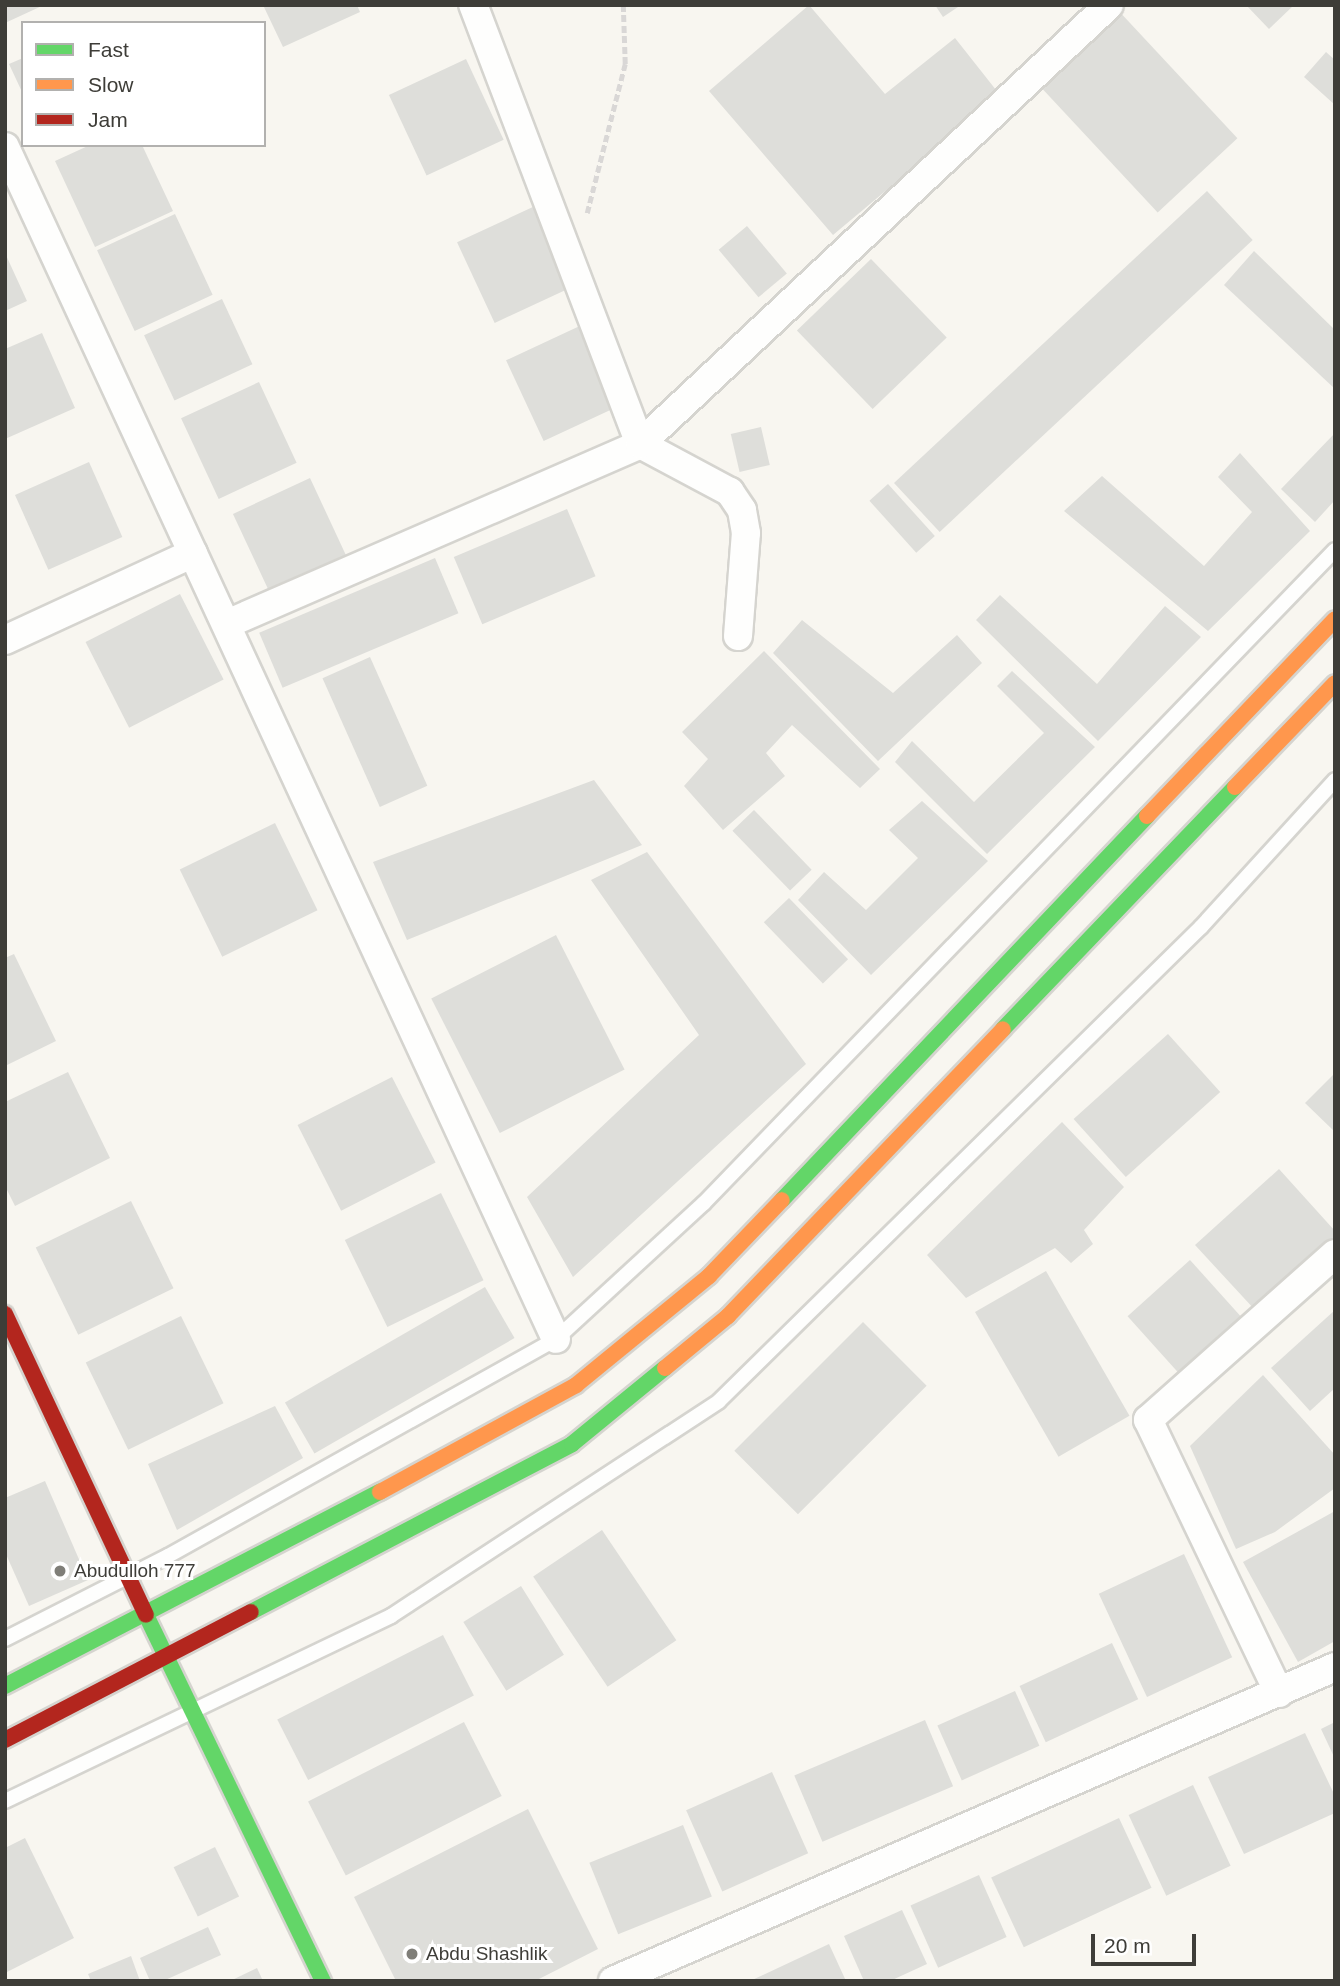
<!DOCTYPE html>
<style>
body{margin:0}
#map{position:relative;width:1340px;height:1986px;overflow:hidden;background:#f8f6f0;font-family:Helvetica,sans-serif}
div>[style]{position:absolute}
.building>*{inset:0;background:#dededa;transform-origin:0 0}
.path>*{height:4.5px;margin-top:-2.25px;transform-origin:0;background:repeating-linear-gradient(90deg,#d9d7d6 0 7px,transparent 0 10.5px)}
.roads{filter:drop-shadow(2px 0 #d5d4cf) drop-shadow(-2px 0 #d5d4cf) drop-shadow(0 2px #d5d4cf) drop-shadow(0 -2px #d5d4cf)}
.lane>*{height:14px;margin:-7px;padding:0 7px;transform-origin:7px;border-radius:7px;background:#fefefd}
.street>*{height:28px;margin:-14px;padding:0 14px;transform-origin:14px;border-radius:14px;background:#fefefd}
.fast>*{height:16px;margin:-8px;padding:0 8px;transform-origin:8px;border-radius:8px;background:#63d668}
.slow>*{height:16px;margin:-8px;padding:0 8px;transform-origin:8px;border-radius:8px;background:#ff974d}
.jam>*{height:16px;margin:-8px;padding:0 8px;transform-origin:8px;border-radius:8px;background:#b3261e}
.dots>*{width:19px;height:19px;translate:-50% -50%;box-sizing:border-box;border:4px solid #fff;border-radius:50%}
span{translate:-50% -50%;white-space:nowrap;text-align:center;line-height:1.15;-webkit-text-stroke:6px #fff;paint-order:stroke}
.poi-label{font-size:19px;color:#3e3d38}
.left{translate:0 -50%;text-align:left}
.frame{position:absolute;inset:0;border:7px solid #3e3d38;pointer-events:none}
.legend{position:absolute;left:21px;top:21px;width:245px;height:126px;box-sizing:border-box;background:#fff;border:2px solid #b2b1af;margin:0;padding:9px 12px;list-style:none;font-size:21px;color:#3e3d38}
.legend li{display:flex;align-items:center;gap:14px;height:35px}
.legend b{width:35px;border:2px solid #b2b1af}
.scale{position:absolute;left:1091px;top:1934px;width:105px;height:32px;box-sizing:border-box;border:4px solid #3e3d38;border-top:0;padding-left:9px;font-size:21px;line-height:24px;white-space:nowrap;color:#3e3d38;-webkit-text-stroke:5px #fff;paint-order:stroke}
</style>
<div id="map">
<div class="building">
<i style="clip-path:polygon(5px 5px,44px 5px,5px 23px)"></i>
<i style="clip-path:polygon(263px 5px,357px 5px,360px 12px,283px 47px)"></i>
<i style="clip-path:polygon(809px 5px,885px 94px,955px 38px,1000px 95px,833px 235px,709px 91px)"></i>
<i style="clip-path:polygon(935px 5px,961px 5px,943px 17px)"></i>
<i style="clip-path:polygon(1246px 5px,1294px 5px,1269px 29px)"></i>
<i style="left:1116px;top:8px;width:178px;height:109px;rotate:47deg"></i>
<i style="clip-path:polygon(1326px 52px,1335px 60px,1335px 105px,1304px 77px)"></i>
<i style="clip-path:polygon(23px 58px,23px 94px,9px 64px)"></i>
<i style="left:466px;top:59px;width:89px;height:85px;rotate:65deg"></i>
<i style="clip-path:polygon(90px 145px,142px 145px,173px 211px,95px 247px,55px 161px)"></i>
<i style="left:1207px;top:191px;width:67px;height:428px;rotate:47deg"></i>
<i style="left:535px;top:206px;width:89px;height:86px;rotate:65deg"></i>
<i style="left:175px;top:214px;width:89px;height:86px;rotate:65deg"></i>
<i style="left:747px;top:226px;width:62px;height:37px;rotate:50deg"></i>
<i style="clip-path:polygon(1254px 251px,1335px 330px,1335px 389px,1224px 285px)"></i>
<i style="clip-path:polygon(5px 253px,27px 301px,5px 311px)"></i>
<i style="left:871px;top:259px;width:109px;height:103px;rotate:46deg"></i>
<i style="left:222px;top:299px;width:72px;height:86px;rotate:65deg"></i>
<i style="left:584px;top:324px;width:89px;height:86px;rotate:65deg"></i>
<i style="clip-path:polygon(42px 333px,75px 408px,5px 439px,5px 349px)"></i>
<i style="left:259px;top:382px;width:89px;height:86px;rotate:65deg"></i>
<i style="left:761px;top:427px;width:39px;height:31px;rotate:77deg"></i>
<i style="clip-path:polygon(1335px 433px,1335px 500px,1315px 522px,1281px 489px)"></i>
<i style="clip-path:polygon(1240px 453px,1310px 531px,1208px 631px,1064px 511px,1102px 476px,1204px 566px,1252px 512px,1218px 477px)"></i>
<i style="left:89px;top:462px;width:82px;height:81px;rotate:66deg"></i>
<i style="left:310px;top:478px;width:89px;height:85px;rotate:65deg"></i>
<i style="left:888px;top:484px;width:70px;height:25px;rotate:48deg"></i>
<i style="left:567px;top:509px;width:73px;height:123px;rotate:67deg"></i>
<i style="left:435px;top:558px;width:60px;height:191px;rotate:67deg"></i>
<i style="left:180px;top:594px;width:96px;height:106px;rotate:63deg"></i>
<i style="clip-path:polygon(1000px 595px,1097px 684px,1165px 606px,1201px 637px,1098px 741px,976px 620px)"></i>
<i style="clip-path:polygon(802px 620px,893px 693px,957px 635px,982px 663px,878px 761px,773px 653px)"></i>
<i style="clip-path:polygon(764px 651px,880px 769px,860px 788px,792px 725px,766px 753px,785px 776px,723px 830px,684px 786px,708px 759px,682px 732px)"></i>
<i style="left:370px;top:657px;width:141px;height:52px;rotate:66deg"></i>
<i style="clip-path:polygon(1012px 671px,1095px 747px,987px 854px,895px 762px,912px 741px,974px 802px,1044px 733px,997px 686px)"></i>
<i style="clip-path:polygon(594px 780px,642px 845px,407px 940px,373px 862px)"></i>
<i style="clip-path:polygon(922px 801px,988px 861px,871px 975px,798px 900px,824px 872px,866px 910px,918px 858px,889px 830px)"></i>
<i style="left:754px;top:810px;width:83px;height:30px;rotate:46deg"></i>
<i style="left:275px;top:823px;width:97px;height:106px;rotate:64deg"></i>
<i style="clip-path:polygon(647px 852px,806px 1064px,573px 1277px,527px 1197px,699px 1035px,591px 880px)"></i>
<i style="left:789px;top:898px;width:85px;height:35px;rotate:46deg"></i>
<i style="left:556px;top:935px;width:151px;height:140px;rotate:63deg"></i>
<i style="clip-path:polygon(14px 954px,56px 1041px,5px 1066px,5px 958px)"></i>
<i style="left:1168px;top:1034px;width:78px;height:127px;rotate:48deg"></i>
<i style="clip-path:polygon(68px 1072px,110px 1158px,15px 1206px,5px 1186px,5px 1102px)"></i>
<i style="clip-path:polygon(1335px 1073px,1335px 1132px,1305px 1103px)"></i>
<i style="left:392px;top:1077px;width:96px;height:106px;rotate:63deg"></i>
<i style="clip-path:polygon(1062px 1122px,1124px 1187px,1084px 1230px,1093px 1244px,1071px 1263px,1055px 1248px,966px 1298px,927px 1255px)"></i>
<i style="clip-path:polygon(1279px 1169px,1335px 1231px,1335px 1237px,1255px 1310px,1195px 1245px)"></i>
<i style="left:441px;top:1193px;width:97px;height:107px;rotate:64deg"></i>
<i style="left:131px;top:1201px;width:97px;height:106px;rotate:64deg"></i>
<i style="left:1190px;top:1260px;width:83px;height:84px;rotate:48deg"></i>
<i style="left:1046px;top:1271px;width:167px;height:82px;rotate:60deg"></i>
<i style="left:485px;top:1287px;width:59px;height:231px;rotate:60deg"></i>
<i style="clip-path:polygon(1335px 1310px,1335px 1388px,1310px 1411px,1271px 1368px)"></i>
<i style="left:181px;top:1316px;width:97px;height:106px;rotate:64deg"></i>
<i style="left:863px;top:1322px;width:90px;height:182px;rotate:45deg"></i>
<i style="clip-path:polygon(1263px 1375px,1335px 1455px,1335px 1488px,1275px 1532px,1236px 1549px,1190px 1446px)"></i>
<i style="clip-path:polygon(275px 1406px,303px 1458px,177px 1530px,148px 1464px)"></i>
<i style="clip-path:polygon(45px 1481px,88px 1580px,29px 1606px,5px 1552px,5px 1498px)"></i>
<i style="clip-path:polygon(1335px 1511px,1335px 1641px,1298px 1662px,1243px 1562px)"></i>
<i style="left:602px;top:1530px;width:133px;height:83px;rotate:56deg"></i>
<i style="left:1184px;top:1554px;width:114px;height:94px;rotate:65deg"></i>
<i style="left:521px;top:1586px;width:81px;height:68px;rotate:58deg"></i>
<i style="left:443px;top:1635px;width:68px;height:186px;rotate:63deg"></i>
<i style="left:1112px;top:1643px;width:62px;height:102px;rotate:65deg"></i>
<i style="left:1015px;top:1691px;width:60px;height:85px;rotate:66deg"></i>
<i style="left:925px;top:1720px;width:72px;height:142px;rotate:67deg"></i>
<i style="left:464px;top:1722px;width:83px;height:175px;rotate:63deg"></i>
<i style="clip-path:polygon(1335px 1722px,1335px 1759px,1321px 1729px)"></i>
<i style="clip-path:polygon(1305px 1733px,1335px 1796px,1335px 1813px,1244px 1854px,1208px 1777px)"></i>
<i style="left:772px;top:1772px;width:89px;height:94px;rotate:66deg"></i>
<i style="left:1193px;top:1785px;width:89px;height:71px;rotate:65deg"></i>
<i style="clip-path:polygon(528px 1809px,598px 1949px,535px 1981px,396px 1981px,354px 1897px)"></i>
<i style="left:1119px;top:1818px;width:77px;height:141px;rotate:65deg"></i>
<i style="left:683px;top:1825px;width:77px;height:101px;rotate:68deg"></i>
<i style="clip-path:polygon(25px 1838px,74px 1938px,5px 1973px,5px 1848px)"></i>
<i style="left:215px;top:1847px;width:55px;height:46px;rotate:64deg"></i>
<i style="left:979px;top:1875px;width:68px;height:75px;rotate:66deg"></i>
<i style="clip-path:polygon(902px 1910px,927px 1964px,890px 1981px,864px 1981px,844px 1936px)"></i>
<i style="clip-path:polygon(208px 1927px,221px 1955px,163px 1981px,150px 1981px,140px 1958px)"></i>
<i style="clip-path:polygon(829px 1944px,846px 1981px,750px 1981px)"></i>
<i style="clip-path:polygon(131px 1956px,140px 1981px,91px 1981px,88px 1974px)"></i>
<i style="clip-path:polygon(257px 1968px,263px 1981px,230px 1981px)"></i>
</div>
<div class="path">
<i style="left:587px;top:213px;width:154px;rotate:-75.7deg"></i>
<i style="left:625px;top:64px;width:59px;rotate:-91.9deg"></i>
</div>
<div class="roads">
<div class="lane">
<i style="left:5px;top:1639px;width:183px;rotate:-27deg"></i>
<i style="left:168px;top:1556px;width:445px;rotate:-29.2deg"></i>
<i style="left:556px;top:1339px;width:200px;rotate:-42.6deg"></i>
<i style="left:703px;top:1204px;width:909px;rotate:-45.98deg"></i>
<i style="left:5px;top:1801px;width:428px;rotate:-25.6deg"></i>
<i style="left:391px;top:1616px;width:392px;rotate:-33.2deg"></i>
<i style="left:719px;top:1401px;width:676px;rotate:-44.52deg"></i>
<i style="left:1201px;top:927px;width:199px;rotate:-47.6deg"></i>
</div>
<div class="street">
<i style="left:5px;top:147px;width:1313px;rotate:65.19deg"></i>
<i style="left:227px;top:624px;width:451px;rotate:-23.5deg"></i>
<i style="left:640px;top:444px;width:470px;rotate:-110.8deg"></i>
<i style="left:738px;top:636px;width:103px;rotate:-85.6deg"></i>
<i style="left:746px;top:533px;width:23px;rotate:-100deg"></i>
<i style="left:742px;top:510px;width:22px;rotate:-124deg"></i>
<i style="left:730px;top:492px;width:102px;rotate:-151.9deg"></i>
<i style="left:640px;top:444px;width:642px;rotate:-43.11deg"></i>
<i style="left:5px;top:640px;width:207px;rotate:-24.8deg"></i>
<i style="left:1279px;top:1693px;width:303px;rotate:-115.6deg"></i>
<i style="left:1148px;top:1420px;width:250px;rotate:-41.6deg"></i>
<i style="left:613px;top:1981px;width:787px;rotate:-23.5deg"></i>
</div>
<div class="fast">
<i style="left:1003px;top:1029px;width:335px;rotate:-46.2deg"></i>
<i style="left:782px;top:1200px;width:530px;rotate:-46.45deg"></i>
<i style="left:251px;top:1612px;width:362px;rotate:-27.6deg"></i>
<i style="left:572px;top:1444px;width:120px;rotate:-39.3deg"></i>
<i style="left:146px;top:1615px;width:407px;rotate:64.2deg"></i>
<i style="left:5px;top:1686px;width:422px;rotate:-27.4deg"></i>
</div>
<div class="slow">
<i style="left:1235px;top:787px;width:144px;rotate:-46.1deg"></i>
<i style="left:1147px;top:816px;width:272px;rotate:-46.3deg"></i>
<i style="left:665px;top:1368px;width:82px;rotate:-39.5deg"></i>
<i style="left:728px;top:1316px;width:397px;rotate:-46.2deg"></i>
<i style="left:380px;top:1492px;width:223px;rotate:-28.6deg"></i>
<i style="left:576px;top:1385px;width:172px;rotate:-39.3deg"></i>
<i style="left:709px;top:1276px;width:105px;rotate:-46.2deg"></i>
</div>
<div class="jam">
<i style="left:5px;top:1314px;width:332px;rotate:64.9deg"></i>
<i style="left:5px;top:1740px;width:277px;rotate:-27.5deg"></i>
</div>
</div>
<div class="dots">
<i style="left:60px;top:1571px;background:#7f7e78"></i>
<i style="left:412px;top:1954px;background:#7f7e78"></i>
</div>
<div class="poi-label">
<span class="left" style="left:74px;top:1571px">Abudulloh 777</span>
<span class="left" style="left:426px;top:1954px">Abdu Shashlik</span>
</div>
<div class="frame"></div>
<ul class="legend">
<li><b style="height:9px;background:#63d668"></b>Fast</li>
<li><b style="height:9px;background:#ff974d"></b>Slow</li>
<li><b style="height:9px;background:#b3261e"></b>Jam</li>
</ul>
<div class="scale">20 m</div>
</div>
